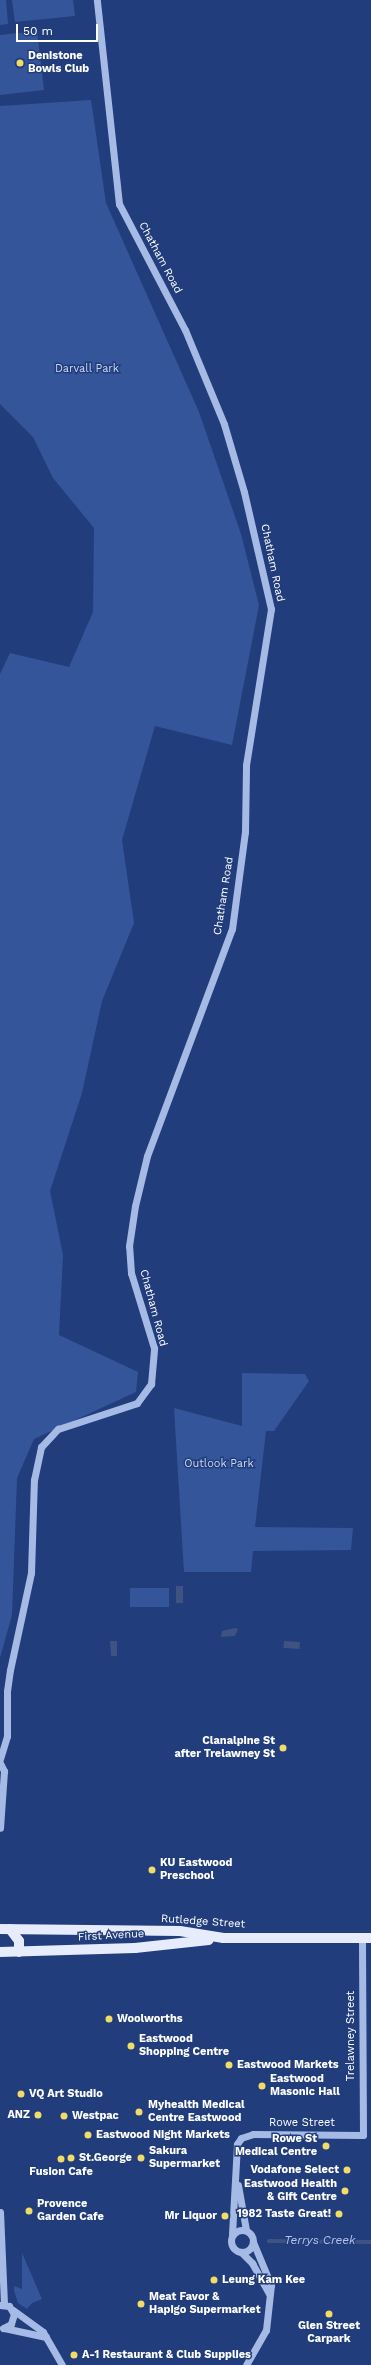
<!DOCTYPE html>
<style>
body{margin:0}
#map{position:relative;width:371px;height:2365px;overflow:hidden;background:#223d7c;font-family:"Work Sans",sans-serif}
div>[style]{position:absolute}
.green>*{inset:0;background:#35559a;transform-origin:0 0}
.water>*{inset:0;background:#3f5382;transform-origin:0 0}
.stream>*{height:3.5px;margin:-1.75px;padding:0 1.75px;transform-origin:1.75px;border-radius:1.75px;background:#3f5382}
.minor>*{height:7px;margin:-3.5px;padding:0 3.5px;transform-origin:3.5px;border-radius:3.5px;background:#a6bae6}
.minor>.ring{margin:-3.5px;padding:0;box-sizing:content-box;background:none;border:7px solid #a6bae6;border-radius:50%}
.major>*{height:10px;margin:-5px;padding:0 5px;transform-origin:5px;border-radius:5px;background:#e7ecfd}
.dots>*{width:11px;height:11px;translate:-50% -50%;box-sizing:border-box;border:2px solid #223d7c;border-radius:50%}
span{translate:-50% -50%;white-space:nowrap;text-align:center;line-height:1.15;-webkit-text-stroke:3px #223d7c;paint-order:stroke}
.poi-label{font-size:11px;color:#fff;font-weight:700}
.left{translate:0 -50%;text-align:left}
.right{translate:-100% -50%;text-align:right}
.street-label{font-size:11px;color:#fff}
.park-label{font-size:11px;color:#c9d7f5}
.water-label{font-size:12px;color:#b1c4ee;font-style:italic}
.scale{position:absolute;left:16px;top:24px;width:82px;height:18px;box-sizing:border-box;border:2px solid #fff;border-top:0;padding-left:5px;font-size:12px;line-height:14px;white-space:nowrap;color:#fff;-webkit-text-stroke:3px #223d7c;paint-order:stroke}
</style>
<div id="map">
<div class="green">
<i style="clip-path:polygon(0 0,6px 0,8px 24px,0 25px)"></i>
<i style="clip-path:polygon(12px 0,73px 0,75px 16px,15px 22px)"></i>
<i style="clip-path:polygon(37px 31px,44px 90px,0 95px,0 35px)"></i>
<i style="clip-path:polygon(91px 100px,106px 203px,199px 412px,241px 534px,259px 605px,232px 745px,155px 726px,122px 840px,134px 923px,102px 1001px,82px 1093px,50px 1191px,63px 1255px,59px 1335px,138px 1372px,136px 1392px,34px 1439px,17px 1478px,12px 1615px,0 1658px,0 674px,10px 653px,69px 667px,93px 612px,94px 528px,53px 478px,33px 437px,0 404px,0 106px)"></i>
<i style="clip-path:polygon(242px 1373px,305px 1374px,309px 1381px,274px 1431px,266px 1431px,255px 1527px,353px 1528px,351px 1550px,253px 1551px,251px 1572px,184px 1572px,174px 1408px,242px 1426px)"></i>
<i style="left:130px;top:1588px;width:39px;height:19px"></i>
<i style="clip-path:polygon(22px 2253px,42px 2299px,32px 2303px,27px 2309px,18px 2303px,14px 2290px,14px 2286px,22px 2289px)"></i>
</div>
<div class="water">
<i style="left:183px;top:1586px;width:17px;height:7px;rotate:90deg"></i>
<i style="clip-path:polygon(235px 1628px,238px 1629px,235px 1636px,221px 1637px,222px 1631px)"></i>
<i style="clip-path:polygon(110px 1641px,117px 1641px,117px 1656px,111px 1656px)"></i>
<i style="left:284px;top:1641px;width:16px;height:7px;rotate:4deg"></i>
</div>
<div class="stream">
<i style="left:269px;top:2241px;width:102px;rotate:0.6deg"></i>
</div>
<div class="minor">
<i style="left:0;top:1759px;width:24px;rotate:-73deg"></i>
<i style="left:7px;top:1736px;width:45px;rotate:-90deg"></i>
<i style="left:7px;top:1691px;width:21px;rotate:-82deg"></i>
<i style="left:10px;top:1670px;width:99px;rotate:-77.8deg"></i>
<i style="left:31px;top:1573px;width:93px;rotate:-88.2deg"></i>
<i style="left:34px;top:1480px;width:34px;rotate:-78deg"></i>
<i style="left:41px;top:1447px;width:25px;rotate:-47deg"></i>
<i style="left:58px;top:1429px;width:83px;rotate:-18.2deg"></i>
<i style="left:137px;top:1403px;width:24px;rotate:-54deg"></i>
<i style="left:151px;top:1384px;width:36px;rotate:-85deg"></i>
<i style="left:154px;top:1348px;width:78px;rotate:-107deg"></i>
<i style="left:131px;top:1273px;width:27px;rotate:-94deg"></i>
<i style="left:129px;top:1246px;width:40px;rotate:-81.5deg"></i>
<i style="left:135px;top:1206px;width:51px;rotate:-76.5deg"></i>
<i style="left:147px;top:1156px;width:242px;rotate:-69.5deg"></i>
<i style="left:232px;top:929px;width:98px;rotate:-82.4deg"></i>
<i style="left:245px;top:832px;width:67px;rotate:-89.1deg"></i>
<i style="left:246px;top:765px;width:158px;rotate:-80.9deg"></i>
<i style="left:271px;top:609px;width:120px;rotate:-103deg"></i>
<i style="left:244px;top:492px;width:71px;rotate:-106.4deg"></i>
<i style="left:224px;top:424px;width:102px;rotate:-112.5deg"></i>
<i style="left:185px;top:330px;width:142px;rotate:-117.6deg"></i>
<i style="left:119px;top:204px;width:205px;rotate:-96.2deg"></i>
<i style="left:0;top:1763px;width:9px;rotate:63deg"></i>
<i style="left:4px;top:1771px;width:57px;rotate:94deg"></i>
<i style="left:238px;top:2185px;width:46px;rotate:79.9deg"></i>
<i style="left:0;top:2212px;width:92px;rotate:87.5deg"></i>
<i class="ring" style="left:231px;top:2230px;width:15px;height:15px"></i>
<i style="left:232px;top:2234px;width:90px;rotate:-86.8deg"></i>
<i style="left:237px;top:2144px;width:7px;rotate:-56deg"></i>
<i style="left:241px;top:2138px;width:13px;rotate:-18deg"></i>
<i style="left:253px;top:2134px;width:110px;rotate:0.5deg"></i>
<i style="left:363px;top:2135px;width:197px;rotate:-90.3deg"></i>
<i style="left:241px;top:2252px;width:16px;rotate:45deg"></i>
<i style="left:252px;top:2263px;width:35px;rotate:61deg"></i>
<i style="left:0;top:2305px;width:9px;rotate:6deg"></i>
<i style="left:9px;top:2306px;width:9px;rotate:58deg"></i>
<i style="left:14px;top:2314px;width:10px;rotate:107deg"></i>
<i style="left:11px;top:2324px;width:9px;rotate:153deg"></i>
<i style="left:13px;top:2310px;width:37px;rotate:36deg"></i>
<i style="left:43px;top:2332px;width:38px;rotate:60deg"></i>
<i style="left:4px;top:2328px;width:43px;rotate:12.1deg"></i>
<i style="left:246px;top:2365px;width:40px;rotate:-60.3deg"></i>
<i style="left:266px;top:2330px;width:45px;rotate:-83.7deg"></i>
<i style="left:271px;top:2285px;width:47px;rotate:-112.7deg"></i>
</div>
<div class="major">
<i style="left:0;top:1929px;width:180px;rotate:0.6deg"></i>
<i style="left:180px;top:1931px;width:44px;rotate:9.2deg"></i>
<i style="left:223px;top:1938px;width:148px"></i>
<i style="left:10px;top:1929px;width:15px;rotate:53deg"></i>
<i style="left:19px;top:1941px;width:11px;rotate:90deg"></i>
<i style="left:0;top:1952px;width:135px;rotate:-1.7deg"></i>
<i style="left:135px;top:1948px;width:74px;rotate:-6.2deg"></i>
</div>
<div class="dots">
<i style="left:20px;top:63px;background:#f1dc68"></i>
<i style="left:283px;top:1748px;background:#f1dc68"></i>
<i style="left:152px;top:1870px;background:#f1dc68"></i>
<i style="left:109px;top:2019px;background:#f1dc68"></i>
<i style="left:131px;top:2046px;background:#f1dc68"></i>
<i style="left:229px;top:2065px;background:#f1dc68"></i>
<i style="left:262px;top:2086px;background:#f1dc68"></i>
<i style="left:21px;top:2094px;background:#f1dc68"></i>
<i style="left:139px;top:2112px;background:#f1dc68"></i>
<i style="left:38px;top:2115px;background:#f1dc68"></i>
<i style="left:64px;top:2116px;background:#f1dc68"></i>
<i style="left:88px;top:2135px;background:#f1dc68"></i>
<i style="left:326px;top:2146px;background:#f1dc68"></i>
<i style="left:71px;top:2158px;background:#f1dc68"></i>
<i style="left:141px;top:2158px;background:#f1dc68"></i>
<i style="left:61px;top:2159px;background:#f1dc68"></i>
<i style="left:347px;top:2170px;background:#f1dc68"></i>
<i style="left:345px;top:2191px;background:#f1dc68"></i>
<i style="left:29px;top:2211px;background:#f1dc68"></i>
<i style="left:339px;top:2214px;background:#f1dc68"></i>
<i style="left:225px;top:2216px;background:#f1dc68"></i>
<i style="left:214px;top:2280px;background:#f1dc68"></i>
<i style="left:141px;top:2304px;background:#f1dc68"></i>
<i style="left:329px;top:2314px;background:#f1dc68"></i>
<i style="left:74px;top:2355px;background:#f1dc68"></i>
</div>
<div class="poi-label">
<span class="left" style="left:28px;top:63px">Denistone<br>Bowls Club</span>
<span class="right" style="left:275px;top:1748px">Clanalpine St<br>after Trelawney St</span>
<span class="left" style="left:160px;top:1870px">KU Eastwood<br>Preschool</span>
<span class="left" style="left:117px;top:2019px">Woolworths</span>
<span class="left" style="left:139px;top:2046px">Eastwood<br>Shopping Centre</span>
<span class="left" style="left:237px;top:2065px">Eastwood Markets</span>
<span class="left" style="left:270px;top:2086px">Eastwood<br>Masonic Hall</span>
<span class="left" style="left:29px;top:2094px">VQ Art Studio</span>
<span class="left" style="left:148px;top:2112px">Myhealth Medical<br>Centre Eastwood</span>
<span class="right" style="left:30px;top:2115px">ANZ</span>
<span class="left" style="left:72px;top:2116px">Westpac</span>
<span class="left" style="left:96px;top:2135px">Eastwood Night Markets</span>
<span class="right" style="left:317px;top:2146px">Rowe St<br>Medical Centre</span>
<span class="left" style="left:149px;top:2158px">Sakura<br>Supermarket</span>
<span class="left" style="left:79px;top:2158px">St.George</span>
<span class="right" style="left:339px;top:2170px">Vodafone Select</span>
<span style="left:61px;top:2172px">Fusion Cafe</span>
<span class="right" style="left:337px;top:2191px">Eastwood Health<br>&amp; Gift Centre</span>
<span class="left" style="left:37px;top:2211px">Provence<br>Garden Cafe</span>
<span class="right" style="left:331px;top:2214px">1982 Taste Great!</span>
<span class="right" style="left:217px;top:2216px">Mr Liquor</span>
<span class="left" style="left:222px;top:2280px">Leung Kam Kee</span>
<span class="left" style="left:149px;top:2304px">Meat Favor &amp;<br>Hapigo Supermarket</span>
<span style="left:329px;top:2333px">Glen Street<br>Carpark</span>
<span class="left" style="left:82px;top:2355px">A-1 Restaurant &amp; Club Supplies</span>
</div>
<div class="street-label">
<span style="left:160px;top:258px;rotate:62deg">Chatham Road</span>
<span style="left:272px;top:563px;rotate:78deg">Chatham Road</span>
<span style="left:224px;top:896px;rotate:-81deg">Chatham Road</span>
<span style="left:153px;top:1308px;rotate:75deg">Chatham Road</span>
<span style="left:203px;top:1922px;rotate:4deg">Rutledge Street</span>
<span style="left:111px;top:1936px;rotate:-3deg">First Avenue</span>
<span style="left:351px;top:2036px;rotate:-90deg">Trelawney Street</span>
<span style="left:302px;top:2123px">Rowe Street</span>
</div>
<div class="park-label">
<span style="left:87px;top:369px">Darvall Park</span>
<span style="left:219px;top:1464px">Outlook Park</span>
</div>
<div class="water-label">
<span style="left:320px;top:2241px">Terrys Creek</span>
</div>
<div class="scale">50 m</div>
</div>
